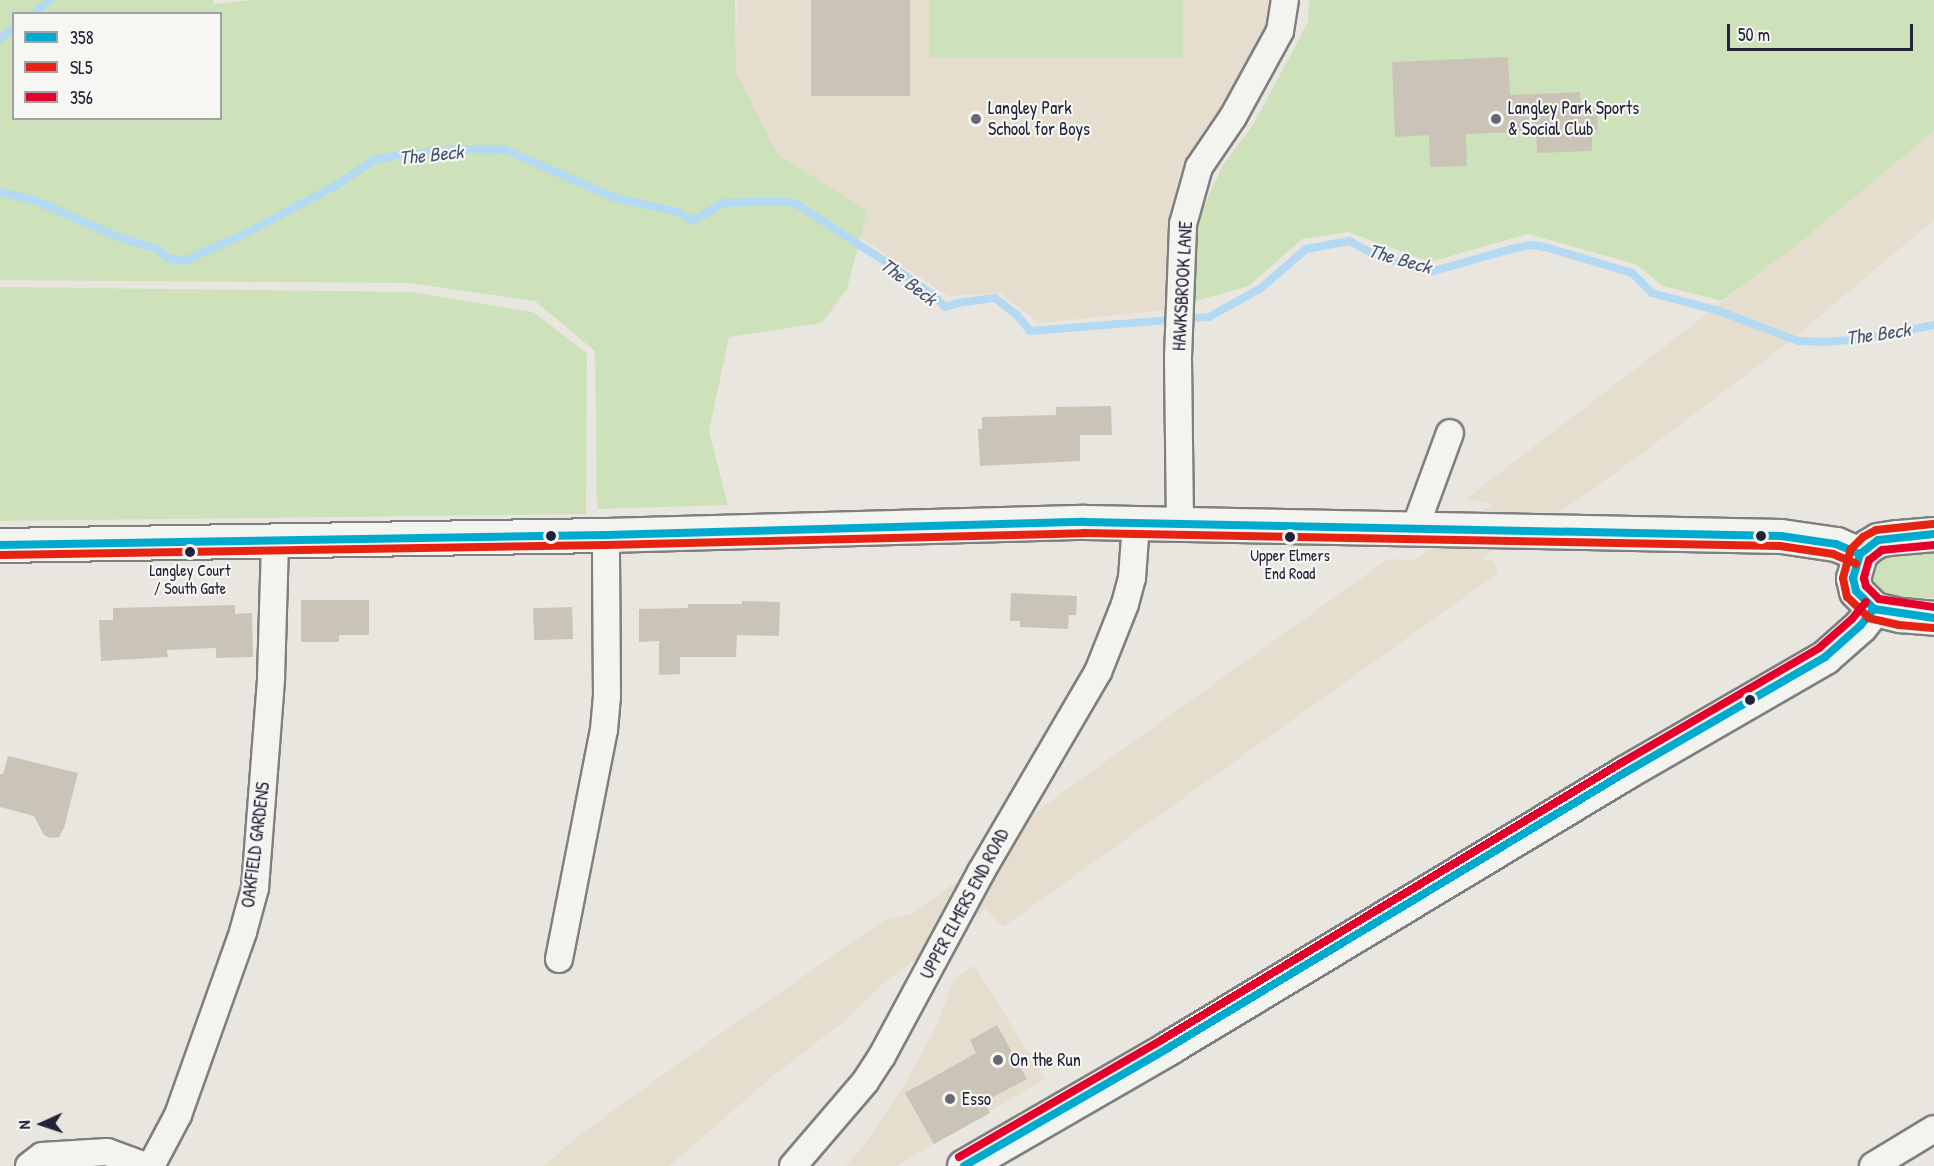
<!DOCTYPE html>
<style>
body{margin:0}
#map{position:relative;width:1934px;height:1166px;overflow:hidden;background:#e9e6df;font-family:"Patrick Hand",sans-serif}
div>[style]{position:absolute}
.built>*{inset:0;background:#e5dece}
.green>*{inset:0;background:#cde2ba;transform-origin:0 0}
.stream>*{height:8px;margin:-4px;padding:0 4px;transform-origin:4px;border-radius:4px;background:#b4d9f3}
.building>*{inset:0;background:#cac4b8;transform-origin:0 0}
.roads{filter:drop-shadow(2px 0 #807f80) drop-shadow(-2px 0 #807f80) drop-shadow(0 2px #807f80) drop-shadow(0 -2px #807f80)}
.minor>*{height:26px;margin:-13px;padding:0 13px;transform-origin:13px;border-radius:13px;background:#f3f3f0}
.major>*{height:33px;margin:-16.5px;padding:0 16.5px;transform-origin:16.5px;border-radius:16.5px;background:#f3f3f0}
.bus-1>*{height:8px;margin:-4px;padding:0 4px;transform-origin:4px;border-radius:4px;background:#00a9ce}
.bus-2>*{height:8px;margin:-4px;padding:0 4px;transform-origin:4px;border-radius:4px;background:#e42313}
.bus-3>*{height:8px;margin:-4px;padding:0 4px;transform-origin:4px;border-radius:4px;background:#e4002b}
.dots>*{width:16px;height:16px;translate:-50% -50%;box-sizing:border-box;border:3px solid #f6f6f2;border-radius:50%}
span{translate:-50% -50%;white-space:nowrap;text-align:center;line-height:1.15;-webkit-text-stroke:4.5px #f6f6f2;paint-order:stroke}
.bus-label{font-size:16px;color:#22223b}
.poi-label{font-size:18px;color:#22223b}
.left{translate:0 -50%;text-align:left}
.street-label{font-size:18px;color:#22223b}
.water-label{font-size:20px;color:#475775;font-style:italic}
.legend{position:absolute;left:12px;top:12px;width:210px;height:108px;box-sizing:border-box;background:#f6f6f2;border:2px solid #a1a1a9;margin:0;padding:8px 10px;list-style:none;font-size:18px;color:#22223b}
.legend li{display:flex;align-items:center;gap:12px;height:30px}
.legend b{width:30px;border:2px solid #a1a1a9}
.north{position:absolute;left:12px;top:1094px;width:60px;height:60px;-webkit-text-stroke:4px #f6f6f2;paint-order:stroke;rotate:267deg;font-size:16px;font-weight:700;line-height:24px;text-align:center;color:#22223b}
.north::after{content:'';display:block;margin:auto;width:21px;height:27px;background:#22223b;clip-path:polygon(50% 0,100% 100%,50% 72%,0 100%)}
.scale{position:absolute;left:1727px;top:24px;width:186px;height:27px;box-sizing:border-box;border:3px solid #22223b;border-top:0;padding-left:8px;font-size:18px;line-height:21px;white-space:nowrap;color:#22223b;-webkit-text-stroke:4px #f6f6f2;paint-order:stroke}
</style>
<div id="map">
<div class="built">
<i style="clip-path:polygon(737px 0,1277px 0,1270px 28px,1171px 223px,1166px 310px,1039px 323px,1000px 293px,948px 296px,794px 193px,734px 191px)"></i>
<i style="clip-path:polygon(1934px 131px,1934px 220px,1785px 345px,1644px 452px,1570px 505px,1553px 514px,1542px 513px,1481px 559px,1494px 561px,1498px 573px,1003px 927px,986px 909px,886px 981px,847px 1019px,773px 1076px,669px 1166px,544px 1166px,578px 1136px,714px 1038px,885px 920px,911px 914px,1009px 845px,1027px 818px,1388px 559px,1415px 560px,1493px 504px,1467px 498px,1793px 248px)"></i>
<i style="clip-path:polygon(974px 965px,1045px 1079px,896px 1166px,846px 1166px,871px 1136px,906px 1082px,937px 1025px,953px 981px)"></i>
</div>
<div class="green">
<i style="clip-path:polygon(evenodd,0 0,213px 0,213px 4px,253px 0,735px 0,736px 72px,777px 154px,867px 211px,847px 289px,822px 323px,729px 337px,709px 431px,728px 505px,597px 509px,595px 351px,535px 301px,409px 283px,0 280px,0 0,14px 14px,220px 14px,220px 118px,14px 118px,14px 14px)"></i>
<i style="left:930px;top:0;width:253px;height:58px"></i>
<i style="clip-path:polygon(1309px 0,1934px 0,1934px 131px,1793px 248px,1722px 301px,1663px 286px,1635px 264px,1528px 234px,1430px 262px,1348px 232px,1302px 239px,1249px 286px,1192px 302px,1199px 216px,1223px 165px,1253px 125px,1308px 22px)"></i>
<i style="clip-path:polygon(0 287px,411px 292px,533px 312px,587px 353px,586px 514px,0 521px)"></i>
<i style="clip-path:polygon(1934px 544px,1934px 598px,1895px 599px,1878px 592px,1870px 584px,1868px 573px,1875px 554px)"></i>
</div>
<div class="stream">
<i style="left:33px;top:14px;width:22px;rotate:-39deg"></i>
<i style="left:0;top:39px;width:18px;rotate:-38deg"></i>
<i style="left:0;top:192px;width:37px;rotate:14deg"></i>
<i style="left:36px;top:201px;width:90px;rotate:23.7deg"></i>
<i style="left:118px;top:237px;width:41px;rotate:17.1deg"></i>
<i style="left:157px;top:249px;width:14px;rotate:39deg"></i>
<i style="left:168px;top:258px;width:16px;rotate:11deg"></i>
<i style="left:184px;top:261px;width:66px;rotate:-24.2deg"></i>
<i style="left:244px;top:234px;width:103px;rotate:-27.8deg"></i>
<i style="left:335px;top:186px;width:47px;rotate:-33.7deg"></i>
<i style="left:374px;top:160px;width:26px;rotate:-11deg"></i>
<i style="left:400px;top:155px;width:62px;rotate:-5.5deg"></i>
<i style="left:462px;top:149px;width:42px"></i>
<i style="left:504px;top:149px;width:121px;rotate:23.8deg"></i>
<i style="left:615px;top:198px;width:64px;rotate:12.7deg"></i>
<i style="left:677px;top:212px;width:18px;rotate:29deg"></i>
<i style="left:693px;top:221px;width:35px;rotate:-31deg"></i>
<i style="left:723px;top:203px;width:56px;rotate:-2deg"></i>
<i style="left:779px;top:201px;width:17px;rotate:10deg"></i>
<i style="left:796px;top:204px;width:111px;rotate:32.8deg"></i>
<i style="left:889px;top:264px;width:54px;rotate:35.2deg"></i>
<i style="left:933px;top:295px;width:17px;rotate:45deg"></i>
<i style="left:945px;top:307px;width:14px;rotate:-17deg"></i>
<i style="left:958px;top:303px;width:37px;rotate:-8deg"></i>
<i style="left:995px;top:298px;width:28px;rotate:38deg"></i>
<i style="left:1017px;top:315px;width:21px;rotate:51deg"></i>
<i style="left:1030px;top:331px;width:180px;rotate:-4.5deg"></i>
<i style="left:1209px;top:317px;width:60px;rotate:-29.1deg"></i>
<i style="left:1261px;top:288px;width:60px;rotate:-40.9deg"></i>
<i style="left:1306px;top:249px;width:44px;rotate:-10.5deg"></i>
<i style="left:1349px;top:241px;width:26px;rotate:28deg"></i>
<i style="left:1372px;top:253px;width:52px;rotate:19.1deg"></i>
<i style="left:1421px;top:270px;width:13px;rotate:4deg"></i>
<i style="left:1434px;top:271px;width:80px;rotate:-15.9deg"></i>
<i style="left:1511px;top:249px;width:20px;rotate:-11deg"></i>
<i style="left:1531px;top:245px;width:14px;rotate:8deg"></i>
<i style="left:1545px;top:247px;width:91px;rotate:16.6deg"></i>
<i style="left:1632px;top:273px;width:28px;rotate:45deg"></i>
<i style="left:1652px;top:293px;width:69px;rotate:15deg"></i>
<i style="left:1719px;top:311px;width:85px;rotate:20.8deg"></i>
<i style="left:1798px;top:341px;width:24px;rotate:2deg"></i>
<i style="left:1822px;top:342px;width:42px;rotate:-4.1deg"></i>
<i style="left:1864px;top:339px;width:71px;rotate:-11.3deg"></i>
</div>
<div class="building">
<i style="left:811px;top:0;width:99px;height:96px"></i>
<i style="clip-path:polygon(1508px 57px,1510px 95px,1580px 92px,1581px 110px,1597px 109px,1598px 130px,1592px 130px,1592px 151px,1537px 153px,1536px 131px,1466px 134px,1467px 166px,1430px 167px,1429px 135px,1395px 137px,1392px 62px)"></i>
<i style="clip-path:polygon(1111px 406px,1112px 435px,1080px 435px,1080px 461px,980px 466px,978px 429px,982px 429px,982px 417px,1056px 415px,1056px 407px)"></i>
<i style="clip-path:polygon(1011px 593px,1077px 596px,1076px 615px,1069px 615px,1068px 629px,1020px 627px,1020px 621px,1010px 621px)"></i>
<i style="clip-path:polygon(301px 600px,369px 600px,369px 635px,339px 635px,339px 642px,301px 642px)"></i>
<i style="clip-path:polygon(742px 601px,780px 602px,779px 636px,737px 635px,736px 657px,680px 657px,680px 674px,659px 675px,659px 641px,639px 642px,639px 609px,688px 608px,688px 604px,742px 604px)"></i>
<i style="clip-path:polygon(235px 605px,235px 614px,252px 613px,253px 657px,216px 658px,216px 648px,167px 650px,168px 657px,101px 661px,99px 620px,113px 620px,113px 608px)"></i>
<i style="left:572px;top:607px;width:32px;height:39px;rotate:88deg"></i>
<i style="clip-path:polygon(8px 756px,78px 773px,64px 828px,59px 837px,50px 838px,44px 835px,34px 816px,0 807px,0 774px,3px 774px)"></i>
<i style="clip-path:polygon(997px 1025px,1027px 1079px,984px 1102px,990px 1113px,934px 1144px,905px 1093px,976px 1053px,970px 1040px)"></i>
</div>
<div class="roads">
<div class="minor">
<i style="left:1180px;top:523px;width:166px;rotate:-90.7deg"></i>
<i style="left:1178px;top:357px;width:133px;rotate:-87.8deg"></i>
<i style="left:1183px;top:224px;width:59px;rotate:-74.3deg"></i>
<i style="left:1199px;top:167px;width:60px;rotate:-55.8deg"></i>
<i style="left:1233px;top:117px;width:98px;rotate:-61.3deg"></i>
<i style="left:1280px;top:31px;width:31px;rotate:-81deg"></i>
<i style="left:1415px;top:528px;width:101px;rotate:-69.8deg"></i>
<i style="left:559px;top:959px;width:233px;rotate:-78.9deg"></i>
<i style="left:604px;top:730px;width:33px;rotate:-85deg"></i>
<i style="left:607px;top:697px;width:162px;rotate:-90.4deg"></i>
<i style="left:29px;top:1166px;width:16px;rotate:-38deg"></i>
<i style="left:42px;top:1156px;width:65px;rotate:-3.5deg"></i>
<i style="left:107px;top:1152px;width:40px;rotate:20.2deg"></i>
<i style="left:151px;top:1166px;width:58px;rotate:-62.1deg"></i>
<i style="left:178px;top:1115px;width:194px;rotate:-70.4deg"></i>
<i style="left:243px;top:932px;width:46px;rotate:-74.7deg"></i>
<i style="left:255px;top:888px;width:211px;rotate:-85.6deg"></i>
<i style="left:271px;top:678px;width:137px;rotate:-88.3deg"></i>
<i style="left:793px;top:1166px;width:111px;rotate:-49.4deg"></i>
<i style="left:865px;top:1082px;width:31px;rotate:-57deg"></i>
<i style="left:882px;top:1056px;width:209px;rotate:-61.7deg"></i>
<i style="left:981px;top:872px;width:232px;rotate:-59.7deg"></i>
<i style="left:1098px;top:672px;width:73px;rotate:-68.3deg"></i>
<i style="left:1125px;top:604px;width:27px;rotate:-75deg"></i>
<i style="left:1132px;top:578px;width:55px;rotate:-85.8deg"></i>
<i style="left:1873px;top:1166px;width:71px;rotate:-31.2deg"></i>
</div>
<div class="major">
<i style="left:1934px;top:534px;width:38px;rotate:175deg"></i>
<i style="left:1896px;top:537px;width:18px;rotate:171deg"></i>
<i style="left:1878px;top:540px;width:12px;rotate:149deg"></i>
<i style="left:1868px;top:546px;width:11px;rotate:135deg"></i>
<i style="left:1860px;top:554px;width:25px;rotate:106deg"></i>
<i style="left:1853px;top:578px;width:13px;rotate:77deg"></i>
<i style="left:1856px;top:591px;width:25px;rotate:45deg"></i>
<i style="left:1874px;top:609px;width:28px;rotate:13deg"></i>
<i style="left:1901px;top:615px;width:33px;rotate:5deg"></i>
<i style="left:0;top:545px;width:606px;rotate:-0.95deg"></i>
<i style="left:606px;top:535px;width:478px;rotate:-1.6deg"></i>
<i style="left:1084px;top:522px;width:697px;rotate:1.15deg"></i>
<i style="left:1781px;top:536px;width:56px;rotate:8.3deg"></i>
<i style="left:1836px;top:544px;width:26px;rotate:23deg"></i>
<i style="left:964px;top:1166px;width:236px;rotate:-30deg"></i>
<i style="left:1168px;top:1048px;width:535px;rotate:-31.07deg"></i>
<i style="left:1626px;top:772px;width:230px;rotate:-30deg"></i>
<i style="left:1825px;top:657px;width:47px;rotate:-41.5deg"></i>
<i style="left:1860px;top:626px;width:22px;rotate:-51deg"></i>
</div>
</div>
<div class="bus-1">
<i style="left:1934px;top:534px;width:56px;rotate:173.9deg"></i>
<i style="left:1878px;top:540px;width:23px;rotate:142deg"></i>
<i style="left:1860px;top:554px;width:25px;rotate:106deg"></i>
<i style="left:1853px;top:578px;width:13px;rotate:77deg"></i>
<i style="left:1856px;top:591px;width:25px;rotate:45deg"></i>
<i style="left:1874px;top:609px;width:61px;rotate:8.5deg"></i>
<i style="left:0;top:545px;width:606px;rotate:-0.95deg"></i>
<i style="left:606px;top:535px;width:478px;rotate:-1.6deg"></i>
<i style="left:1084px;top:522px;width:697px;rotate:1.15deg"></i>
<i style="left:1781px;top:536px;width:56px;rotate:8.3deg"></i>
<i style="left:1836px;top:544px;width:26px;rotate:23deg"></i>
<i style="left:964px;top:1166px;width:236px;rotate:-30deg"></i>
<i style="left:1168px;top:1048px;width:535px;rotate:-31.07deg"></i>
<i style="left:1626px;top:772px;width:230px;rotate:-30deg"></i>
<i style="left:1825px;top:657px;width:47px;rotate:-41.5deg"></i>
<i style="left:1860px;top:626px;width:22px;rotate:-51deg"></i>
</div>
<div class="bus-2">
<i style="left:0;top:555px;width:606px;rotate:-0.95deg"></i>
<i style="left:606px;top:545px;width:478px;rotate:-1.4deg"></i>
<i style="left:1084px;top:533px;width:696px;rotate:1.07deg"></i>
<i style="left:1780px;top:546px;width:54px;rotate:8.6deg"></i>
<i style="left:1833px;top:554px;width:25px;rotate:23deg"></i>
<i style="left:1933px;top:628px;width:34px;rotate:-175deg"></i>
<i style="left:1899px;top:625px;width:31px;rotate:-167deg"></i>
<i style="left:1869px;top:618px;width:30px;rotate:-136deg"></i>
<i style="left:1847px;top:597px;width:19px;rotate:-102deg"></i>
<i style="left:1843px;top:578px;width:30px;rotate:-75deg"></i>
<i style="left:1851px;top:549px;width:17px;rotate:-45deg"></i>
<i style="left:1863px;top:537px;width:15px;rotate:-28deg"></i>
<i style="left:1876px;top:530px;width:57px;rotate:-6deg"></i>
</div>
<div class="bus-3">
<i style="left:1934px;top:545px;width:52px;rotate:174.5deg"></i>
<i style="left:1882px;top:550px;width:16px;rotate:142deg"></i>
<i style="left:1869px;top:560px;width:19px;rotate:106deg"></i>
<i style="left:1864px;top:578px;width:8px;rotate:76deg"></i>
<i style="left:1866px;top:586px;width:18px;rotate:45deg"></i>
<i style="left:1879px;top:599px;width:56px;rotate:8.3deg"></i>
<i style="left:959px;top:1157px;width:236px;rotate:-30deg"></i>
<i style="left:1163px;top:1039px;width:535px;rotate:-31.07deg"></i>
<i style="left:1621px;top:763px;width:229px;rotate:-30.1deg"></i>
<i style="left:1819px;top:648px;width:44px;rotate:-41.3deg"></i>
<i style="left:1852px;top:619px;width:22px;rotate:-51deg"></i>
</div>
<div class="dots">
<i style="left:976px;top:119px;background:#686774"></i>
<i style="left:1496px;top:119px;background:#686774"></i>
<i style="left:551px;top:536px;background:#22223b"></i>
<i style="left:1761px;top:536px;background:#22223b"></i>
<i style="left:1290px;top:537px;background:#22223b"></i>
<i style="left:190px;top:552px;background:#22223b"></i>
<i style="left:1750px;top:700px;background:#22223b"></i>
<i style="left:998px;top:1060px;background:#686774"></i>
<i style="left:950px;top:1099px;background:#686774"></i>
</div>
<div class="bus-label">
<span style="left:1290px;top:564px">Upper Elmers<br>End Road</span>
<span style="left:190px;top:579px">Langley Court<br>/ South Gate</span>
</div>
<div class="poi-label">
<span class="left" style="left:988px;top:119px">Langley Park<br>School for Boys</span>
<span class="left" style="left:1508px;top:119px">Langley Park Sports<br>&amp; Social Club</span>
<span class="left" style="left:1010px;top:1060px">On the Run</span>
<span class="left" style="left:962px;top:1099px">Esso</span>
</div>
<div class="street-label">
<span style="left:1183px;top:286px;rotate:-87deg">HAWKSBROOK LANE</span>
<span style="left:256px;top:845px;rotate:-83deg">OAKFIELD GARDENS</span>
<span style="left:965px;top:904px;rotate:-62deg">UPPER ELMERS END ROAD</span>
</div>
<div class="water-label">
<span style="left:431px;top:154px;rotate:-6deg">The Beck</span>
<span style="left:1400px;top:258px;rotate:16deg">The Beck</span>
<span style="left:909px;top:281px;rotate:37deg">The Beck</span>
<span style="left:1878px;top:333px;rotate:-8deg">The Beck</span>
</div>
<ul class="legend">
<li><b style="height:8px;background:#00a9ce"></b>358</li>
<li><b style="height:8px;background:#e42313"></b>SL5</li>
<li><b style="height:8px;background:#e4002b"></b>356</li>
</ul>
<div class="north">N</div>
<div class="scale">50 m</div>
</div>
